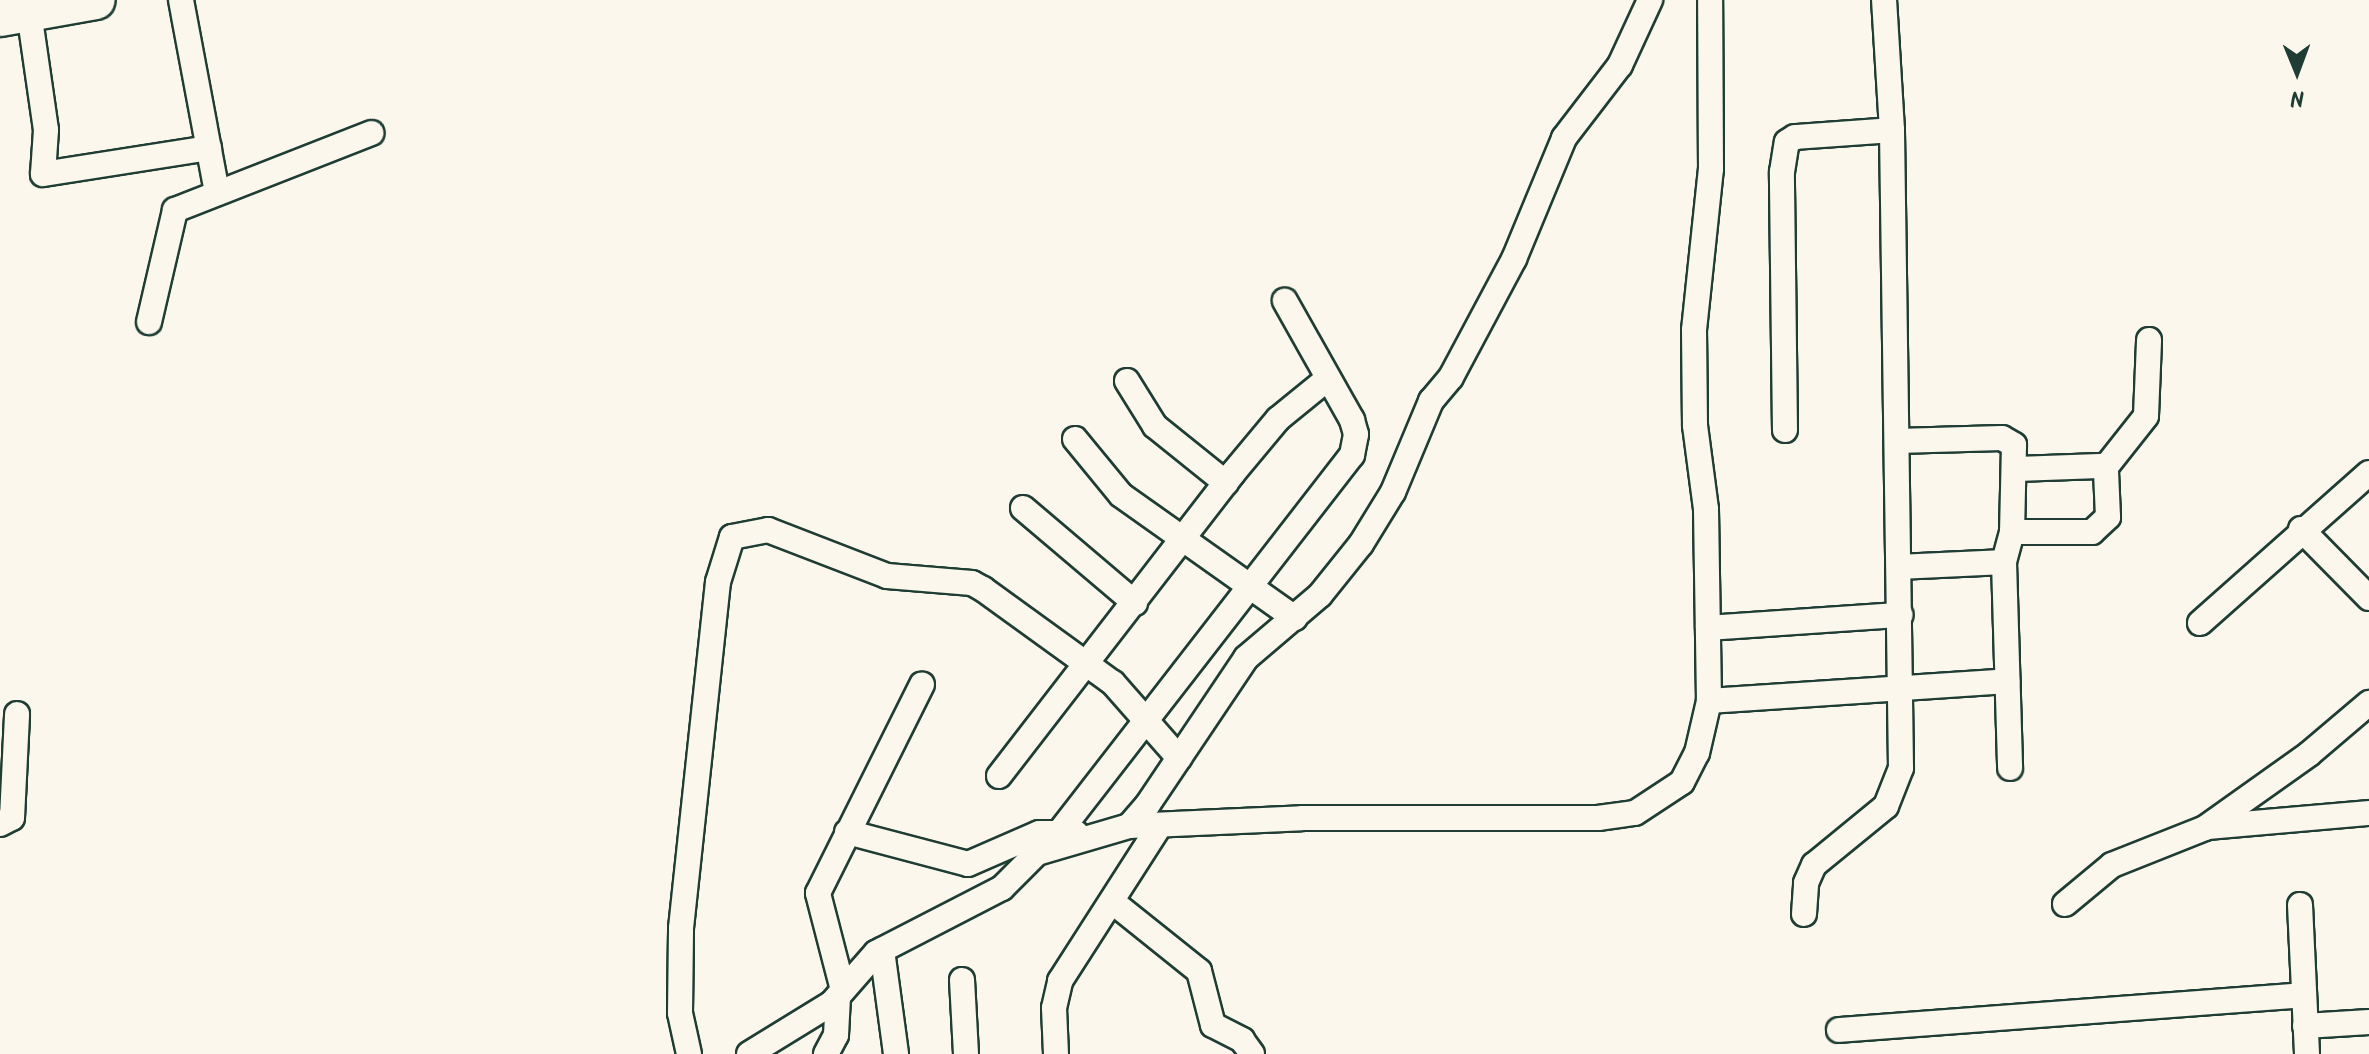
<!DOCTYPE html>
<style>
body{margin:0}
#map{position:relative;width:2369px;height:1054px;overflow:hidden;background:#fbf7ec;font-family:Kalam,sans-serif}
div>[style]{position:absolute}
.roads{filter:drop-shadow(2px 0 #1f3d34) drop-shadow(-2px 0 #1f3d34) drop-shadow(0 2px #1f3d34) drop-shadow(0 -2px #1f3d34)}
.street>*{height:24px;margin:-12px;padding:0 12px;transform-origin:12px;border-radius:12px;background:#fbf7ec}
.primary>*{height:38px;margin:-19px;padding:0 19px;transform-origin:19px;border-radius:19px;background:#fbf7ec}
span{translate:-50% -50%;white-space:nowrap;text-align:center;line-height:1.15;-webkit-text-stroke:7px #fbf7ec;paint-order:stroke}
.north{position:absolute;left:2257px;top:32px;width:80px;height:80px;-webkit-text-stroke:6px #fbf7ec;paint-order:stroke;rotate:179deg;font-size:22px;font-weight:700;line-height:32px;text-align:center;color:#1f3d34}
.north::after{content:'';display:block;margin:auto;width:28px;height:36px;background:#1f3d34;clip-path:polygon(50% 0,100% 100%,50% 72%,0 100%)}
</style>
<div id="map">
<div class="roads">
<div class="street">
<i style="left:181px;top:0;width:196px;rotate:79.4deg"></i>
<i style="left:29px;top:12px;width:119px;rotate:81.8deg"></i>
<i style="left:46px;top:130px;width:44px;rotate:93.9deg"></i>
<i style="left:43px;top:174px;width:168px;rotate:-8.9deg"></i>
<i style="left:149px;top:322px;width:115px;rotate:-76.9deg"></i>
<i style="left:175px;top:210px;width:211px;rotate:-21.4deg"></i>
<i style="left:1127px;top:381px;width:53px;rotate:58.1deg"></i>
<i style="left:1155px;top:426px;width:91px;rotate:38.8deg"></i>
<i style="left:1785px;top:430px;width:258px;rotate:-90.7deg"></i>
<i style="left:1782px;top:172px;width:30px;rotate:-81deg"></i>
<i style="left:1787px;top:142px;width:9px;rotate:-32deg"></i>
<i style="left:1795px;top:137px;width:97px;rotate:-4.1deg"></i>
<i style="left:1075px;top:439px;width:72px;rotate:50.6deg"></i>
<i style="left:1121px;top:495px;width:213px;rotate:35.3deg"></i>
<i style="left:1897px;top:441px;width:105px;rotate:-1.6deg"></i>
<i style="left:2002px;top:438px;width:14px;rotate:30deg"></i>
<i style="left:2014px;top:445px;width:87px;rotate:91.3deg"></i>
<i style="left:2012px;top:532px;width:31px;rotate:105deg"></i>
<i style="left:2004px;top:562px;width:206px;rotate:88.3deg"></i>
<i style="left:2105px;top:468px;width:66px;rotate:-51.7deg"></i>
<i style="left:2146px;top:416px;width:76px;rotate:-87.7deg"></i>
<i style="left:1023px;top:508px;width:147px;rotate:40.3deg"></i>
<i style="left:2301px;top:529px;width:97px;rotate:45.4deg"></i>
<i style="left:2012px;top:532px;width:80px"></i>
<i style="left:2092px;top:532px;width:22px;rotate:-43deg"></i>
<i style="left:2108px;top:517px;width:46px;rotate:-92.5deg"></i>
<i style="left:2106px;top:471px;width:7px;rotate:-135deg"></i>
<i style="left:2101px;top:466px;width:86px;rotate:178deg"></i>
<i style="left:1899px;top:567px;width:105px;rotate:-2.7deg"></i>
<i style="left:2200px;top:623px;width:226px;rotate:-41.6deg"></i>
<i style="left:1708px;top:628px;width:193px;rotate:-3.9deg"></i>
<i style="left:1709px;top:701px;width:299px;rotate:-3.8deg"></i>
<i style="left:999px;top:776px;width:383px;rotate:-52.3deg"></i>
<i style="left:1233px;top:473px;width:70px;rotate:-50.2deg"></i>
<i style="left:1278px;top:419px;width:63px;rotate:-39.2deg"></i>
<i style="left:0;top:824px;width:13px;rotate:-27deg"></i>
<i style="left:12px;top:818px;width:104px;rotate:-87.2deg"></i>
<i style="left:1129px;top:826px;width:173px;rotate:-2.6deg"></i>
<i style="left:1302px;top:818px;width:296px"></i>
<i style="left:1598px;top:818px;width:37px;rotate:-8deg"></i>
<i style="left:1635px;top:813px;width:56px;rotate:-33.4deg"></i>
<i style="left:1682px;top:782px;width:33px;rotate:-63deg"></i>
<i style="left:1697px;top:753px;width:53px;rotate:-77deg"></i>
<i style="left:1709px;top:701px;width:192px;rotate:-90.9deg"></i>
<i style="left:1706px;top:509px;width:85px;rotate:-97.5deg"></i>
<i style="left:1695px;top:425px;width:95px;rotate:-90.6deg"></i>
<i style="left:1694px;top:330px;width:162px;rotate:-84deg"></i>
<i style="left:1711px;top:169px;width:169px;rotate:-90.3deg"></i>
<i style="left:2208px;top:827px;width:162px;rotate:-5deg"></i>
<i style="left:1061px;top:830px;width:475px;rotate:-52.2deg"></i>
<i style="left:1352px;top:455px;width:21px;rotate:-79deg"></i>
<i style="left:1356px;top:434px;width:15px;rotate:-106deg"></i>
<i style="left:1352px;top:420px;width:137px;rotate:-119.4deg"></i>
<i style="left:847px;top:832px;width:125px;rotate:14.8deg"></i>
<i style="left:968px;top:864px;width:77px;rotate:-23.6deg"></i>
<i style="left:1039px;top:833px;width:37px"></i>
<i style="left:1114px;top:903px;width:109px;rotate:38.7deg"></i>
<i style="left:1199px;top:971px;width:56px;rotate:75.5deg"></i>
<i style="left:1213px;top:1025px;width:33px;rotate:27deg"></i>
<i style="left:1242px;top:1040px;width:17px;rotate:54deg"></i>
<i style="left:2065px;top:904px;width:61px;rotate:-39.7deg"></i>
<i style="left:2112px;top:865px;width:100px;rotate:-21.7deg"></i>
<i style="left:2205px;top:828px;width:128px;rotate:-35.4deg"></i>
<i style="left:2309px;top:754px;width:79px;rotate:-40.4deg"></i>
<i style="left:2300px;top:905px;width:149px;rotate:87.3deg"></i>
<i style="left:1804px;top:914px;width:31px;rotate:-86deg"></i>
<i style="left:1806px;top:883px;width:20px;rotate:-66deg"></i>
<i style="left:1814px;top:865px;width:93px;rotate:-39.3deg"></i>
<i style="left:1886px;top:806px;width:41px;rotate:-68.5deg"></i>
<i style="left:1901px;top:768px;width:638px;rotate:-90.81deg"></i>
<i style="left:1892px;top:130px;width:130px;rotate:-93.5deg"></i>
<i style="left:882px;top:950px;width:105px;rotate:82.3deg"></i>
<i style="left:962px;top:980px;width:74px;rotate:86.9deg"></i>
<i style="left:843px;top:990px;width:100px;rotate:-104.5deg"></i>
<i style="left:818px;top:893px;width:233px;rotate:-63.5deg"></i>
<i style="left:2305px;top:1026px;width:64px;rotate:-3.6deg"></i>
<i style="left:1839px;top:1030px;width:466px;rotate:-4.3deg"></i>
<i style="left:689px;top:1054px;width:42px;rotate:-102.4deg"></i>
<i style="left:680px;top:1013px;width:85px;rotate:-89.3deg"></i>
<i style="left:681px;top:928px;width:348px;rotate:-83.9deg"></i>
<i style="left:718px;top:582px;width:47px;rotate:-72.7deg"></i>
<i style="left:732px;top:537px;width:37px;rotate:-11deg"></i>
<i style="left:768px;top:530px;width:128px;rotate:21.1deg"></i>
<i style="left:887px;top:576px;width:85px;rotate:4.7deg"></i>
<i style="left:972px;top:583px;width:13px;rotate:29deg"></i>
<i style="left:983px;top:589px;width:160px;rotate:35.9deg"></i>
<i style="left:1113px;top:683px;width:100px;rotate:48.7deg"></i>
<i style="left:749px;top:1054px;width:97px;rotate:-31.6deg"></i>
<i style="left:832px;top:1003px;width:67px;rotate:-48.7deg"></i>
<i style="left:876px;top:953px;width:142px;rotate:-27.3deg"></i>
<i style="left:1002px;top:888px;width:49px;rotate:-45deg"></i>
<i style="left:1037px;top:853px;width:96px;rotate:-16.4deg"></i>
<i style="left:1129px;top:826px;width:29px;rotate:-49deg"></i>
<i style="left:1148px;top:804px;width:176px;rotate:-56.1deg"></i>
<i style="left:1246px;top:658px;width:97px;rotate:-40.4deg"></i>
<i style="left:1320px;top:595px;width:65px;rotate:-51.2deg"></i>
<i style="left:1361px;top:544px;width:61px;rotate:-58.4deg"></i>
<i style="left:1393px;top:492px;width:99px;rotate:-67.3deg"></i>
<i style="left:1431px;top:401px;width:31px;rotate:-50deg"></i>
<i style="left:1451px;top:377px;width:134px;rotate:-61.9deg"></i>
<i style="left:1514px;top:259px;width:131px;rotate:-67.5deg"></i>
<i style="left:1564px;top:138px;width:92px;rotate:-52.5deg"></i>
<i style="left:1620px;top:65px;width:72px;rotate:-65.2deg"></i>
<i style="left:826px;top:1054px;width:21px;rotate:-62deg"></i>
<i style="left:836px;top:1035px;width:39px;rotate:-87deg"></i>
<i style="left:1056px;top:1054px;width:46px;rotate:-92.5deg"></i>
<i style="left:1054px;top:1008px;width:28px;rotate:-77deg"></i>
<i style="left:1060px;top:981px;width:185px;rotate:-57.3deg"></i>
</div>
<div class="primary">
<i style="left:0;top:17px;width:97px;rotate:-10deg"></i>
</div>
</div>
<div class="north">N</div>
</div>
